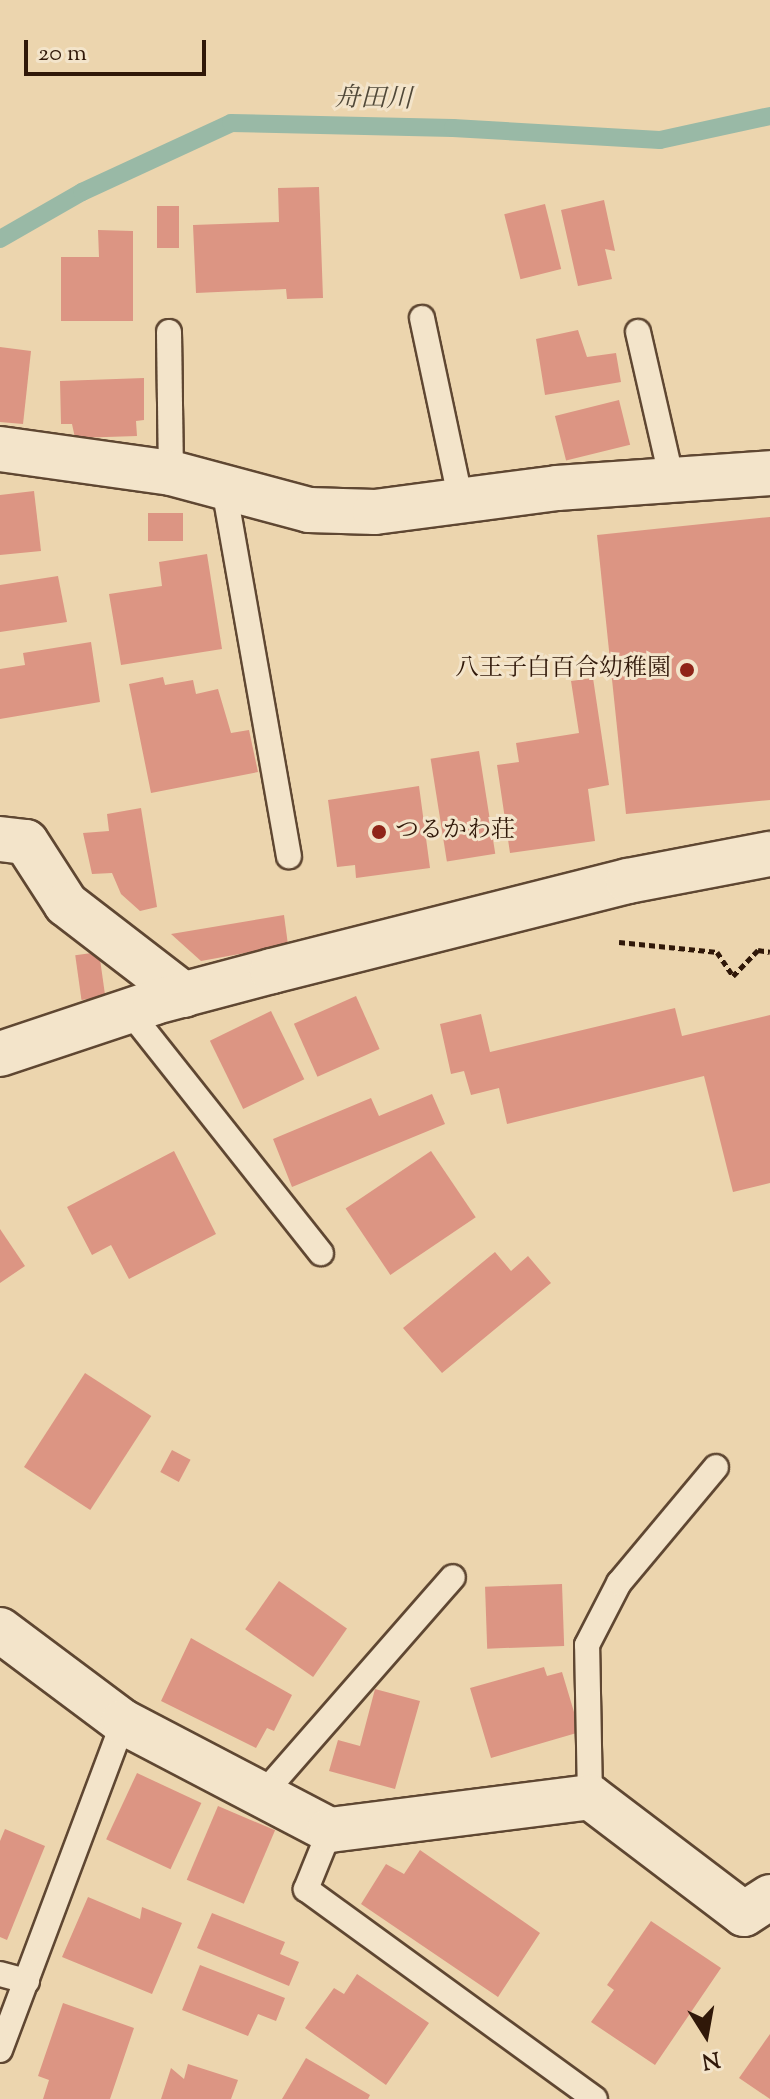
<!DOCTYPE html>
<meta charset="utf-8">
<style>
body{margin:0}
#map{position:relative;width:770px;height:2099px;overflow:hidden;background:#ecd5ae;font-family:"Sorts Mill Goudy","Noto Serif JP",serif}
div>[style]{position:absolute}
.stream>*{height:18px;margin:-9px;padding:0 9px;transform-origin:9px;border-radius:9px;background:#99b9a6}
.building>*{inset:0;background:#dc9583;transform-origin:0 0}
.path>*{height:5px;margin-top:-2.5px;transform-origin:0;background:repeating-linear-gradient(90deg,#301809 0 6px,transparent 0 10px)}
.roads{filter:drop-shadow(2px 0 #5f4732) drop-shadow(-2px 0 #5f4732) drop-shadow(0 2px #5f4732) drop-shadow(0 -2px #5f4732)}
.lane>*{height:24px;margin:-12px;padding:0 12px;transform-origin:12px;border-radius:12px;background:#f3e4ca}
.street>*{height:44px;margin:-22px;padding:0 22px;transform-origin:22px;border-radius:22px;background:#f3e4ca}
.dots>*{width:22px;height:22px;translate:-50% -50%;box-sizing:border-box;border:4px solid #f3e4ca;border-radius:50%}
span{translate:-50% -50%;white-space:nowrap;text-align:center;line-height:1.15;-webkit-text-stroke:6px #f3e4ca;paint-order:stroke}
.poi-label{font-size:24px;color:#301809}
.right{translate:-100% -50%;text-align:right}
.left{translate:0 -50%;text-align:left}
.water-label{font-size:26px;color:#504838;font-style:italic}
.north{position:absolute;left:666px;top:1995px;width:80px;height:80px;-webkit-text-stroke:6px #f3e4ca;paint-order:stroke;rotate:169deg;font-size:22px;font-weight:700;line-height:32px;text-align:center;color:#301809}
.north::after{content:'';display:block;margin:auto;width:28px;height:36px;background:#301809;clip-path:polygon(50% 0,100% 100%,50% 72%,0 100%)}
.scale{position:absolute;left:24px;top:40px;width:182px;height:36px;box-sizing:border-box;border:4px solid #301809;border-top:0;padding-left:10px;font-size:24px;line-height:28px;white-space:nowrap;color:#301809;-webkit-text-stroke:6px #f3e4ca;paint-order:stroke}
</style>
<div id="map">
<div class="stream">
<i style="left:0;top:239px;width:95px;rotate:-29.8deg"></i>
<i style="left:82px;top:192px;width:164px;rotate:-24.8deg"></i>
<i style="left:231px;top:123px;width:222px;rotate:1.3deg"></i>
<i style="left:453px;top:128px;width:207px;rotate:3.3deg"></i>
<i style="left:660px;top:140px;width:113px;rotate:-12.3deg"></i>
</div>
<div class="building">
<i style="clip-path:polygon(319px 187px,323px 298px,287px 299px,286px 289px,196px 293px,193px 225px,279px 222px,278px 188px)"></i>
<i style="clip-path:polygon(604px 200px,615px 251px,605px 249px,612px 279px,578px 286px,561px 210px)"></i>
<i style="left:545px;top:204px;width:67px;height:42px;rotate:76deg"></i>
<i style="left:157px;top:206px;width:22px;height:42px"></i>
<i style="clip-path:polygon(98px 230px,133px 231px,133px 321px,61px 321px,61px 257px,99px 257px)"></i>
<i style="clip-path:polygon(578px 330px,587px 357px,616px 353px,621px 382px,545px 395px,536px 339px)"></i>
<i style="clip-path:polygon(0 347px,31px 351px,23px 424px,0 422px)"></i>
<i style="clip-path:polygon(144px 378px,144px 420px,136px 421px,137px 436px,75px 438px,72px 424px,61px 424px,60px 381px)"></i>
<i style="left:619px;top:400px;width:46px;height:66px;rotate:76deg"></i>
<i style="clip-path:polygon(34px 491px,41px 551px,0 555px,0 495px)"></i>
<i style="left:148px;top:513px;width:35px;height:28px"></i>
<i style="clip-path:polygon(770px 517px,770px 800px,626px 814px,597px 535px)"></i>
<i style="clip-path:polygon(207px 554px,222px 649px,121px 665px,109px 594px,162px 586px,159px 562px)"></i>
<i style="clip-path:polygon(58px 576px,67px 622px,0 632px,0 585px)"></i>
<i style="clip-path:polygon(91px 642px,100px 702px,0 719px,0 669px,25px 665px,23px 653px)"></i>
<i style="clip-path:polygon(163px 677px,165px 685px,193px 680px,196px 694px,218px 689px,231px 733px,249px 730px,258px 772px,151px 793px,129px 684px)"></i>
<i style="clip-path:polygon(593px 678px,609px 785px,588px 789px,595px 841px,510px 853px,497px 765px,519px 762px,516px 743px,579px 733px,571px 681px)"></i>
<i style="left:479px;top:751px;width:104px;height:49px;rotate:81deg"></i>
<i style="clip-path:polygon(419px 786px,430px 868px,356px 878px,355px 865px,337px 867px,328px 800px)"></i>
<i style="clip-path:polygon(141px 808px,157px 907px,140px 911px,121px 894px,112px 873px,92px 874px,83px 833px,109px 831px,107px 814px)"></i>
<i style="clip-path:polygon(284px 915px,288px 945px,201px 961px,171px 934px)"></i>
<i style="left:99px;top:952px;width:45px;height:24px;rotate:82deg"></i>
<i style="left:356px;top:996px;width:58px;height:68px;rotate:66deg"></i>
<i style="clip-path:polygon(675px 1008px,682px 1036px,770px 1015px,770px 1183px,733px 1192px,704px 1076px,507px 1124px,499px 1088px,471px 1095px,464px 1071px,451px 1074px,440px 1024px,481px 1014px,490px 1052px)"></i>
<i style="left:271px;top:1011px;width:76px;height:68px;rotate:64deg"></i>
<i style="clip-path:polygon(432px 1094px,445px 1124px,292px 1187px,273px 1139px,371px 1098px,379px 1116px)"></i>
<i style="clip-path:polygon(174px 1151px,216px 1234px,129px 1279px,111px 1245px,92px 1255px,67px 1207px)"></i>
<i style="left:431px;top:1151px;width:80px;height:103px;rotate:56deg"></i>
<i style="clip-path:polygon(0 1229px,25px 1266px,0 1283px)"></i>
<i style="clip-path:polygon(495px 1252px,511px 1271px,528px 1256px,551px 1283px,442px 1373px,403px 1328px)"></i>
<i style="left:85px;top:1373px;width:79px;height:112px;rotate:33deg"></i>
<i style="left:172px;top:1450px;width:21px;height:25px;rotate:28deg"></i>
<i style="left:279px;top:1581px;width:83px;height:59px;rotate:35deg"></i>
<i style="left:562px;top:1584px;width:62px;height:77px;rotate:88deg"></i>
<i style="clip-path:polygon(191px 1638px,292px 1695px,274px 1731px,267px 1728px,256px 1748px,161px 1701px)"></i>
<i style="clip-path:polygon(544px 1667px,547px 1676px,562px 1672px,580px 1732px,491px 1758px,470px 1688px)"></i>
<i style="clip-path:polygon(375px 1689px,420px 1701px,395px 1789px,329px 1771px,338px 1740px,360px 1746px)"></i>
<i style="left:137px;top:1773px;width:71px;height:73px;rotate:25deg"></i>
<i style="left:218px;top:1806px;width:62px;height:80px;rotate:23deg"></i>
<i style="clip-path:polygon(5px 1829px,45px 1846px,7px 1940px,0 1937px,0 1841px)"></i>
<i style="clip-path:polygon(420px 1850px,540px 1933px,498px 1997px,361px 1904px,386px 1864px,404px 1874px)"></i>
<i style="clip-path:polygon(88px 1897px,140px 1919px,142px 1907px,182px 1923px,152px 1994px,62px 1957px)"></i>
<i style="clip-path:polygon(212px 1913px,285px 1942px,280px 1954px,299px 1962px,289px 1986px,197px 1948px)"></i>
<i style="clip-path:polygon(651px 1921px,721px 1968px,655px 2065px,591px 2022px,614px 1990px,607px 1985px)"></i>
<i style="clip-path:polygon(200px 1965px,285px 1998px,276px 2021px,258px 2014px,248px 2036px,182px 2010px)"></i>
<i style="clip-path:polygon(357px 1974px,429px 2023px,386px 2085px,305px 2028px,334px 1988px,344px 1994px)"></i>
<i style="clip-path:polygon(63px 2003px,134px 2028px,110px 2099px,43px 2099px,49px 2080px,38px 2076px)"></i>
<i style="clip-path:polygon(770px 2034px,770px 2099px,739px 2078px)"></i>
<i style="clip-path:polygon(306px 2058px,370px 2095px,368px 2099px,282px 2099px)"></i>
<i style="clip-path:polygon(188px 2064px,238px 2080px,231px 2099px,161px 2099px,171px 2068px,184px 2079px)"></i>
</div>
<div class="path">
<i style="left:619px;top:942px;width:99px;rotate:5.8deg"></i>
<i style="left:717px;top:952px;width:29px;rotate:56deg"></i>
<i style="left:733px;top:976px;width:36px;rotate:-46deg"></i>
<i style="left:758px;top:950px;width:12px;rotate:9deg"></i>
</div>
<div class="roads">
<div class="lane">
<i style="left:422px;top:318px;width:187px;rotate:78deg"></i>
<i style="left:169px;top:332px;width:141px;rotate:89.2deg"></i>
<i style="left:638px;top:332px;width:152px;rotate:77.1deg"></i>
<i style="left:224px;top:488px;width:374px;rotate:80deg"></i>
<i style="left:129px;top:1011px;width:309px;rotate:51.6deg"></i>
<i style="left:263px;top:1794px;width:288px;rotate:-48.8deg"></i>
<i style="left:590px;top:1797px;width:152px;rotate:-91.1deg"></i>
<i style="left:587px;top:1645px;width:70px;rotate:-62.7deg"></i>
<i style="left:619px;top:1583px;width:151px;rotate:-50.1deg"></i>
<i style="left:330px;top:1830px;width:64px;rotate:112.1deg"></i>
<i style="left:306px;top:1889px;width:357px;rotate:36deg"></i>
<i style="left:0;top:1974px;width:28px;rotate:15deg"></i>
<i style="left:0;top:2050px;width:350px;rotate:-69.4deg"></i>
</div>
<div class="street">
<i style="left:0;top:449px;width:173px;rotate:8deg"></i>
<i style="left:171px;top:473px;width:143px;rotate:15deg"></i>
<i style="left:309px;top:510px;width:66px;rotate:1.7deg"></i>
<i style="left:375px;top:512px;width:184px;rotate:-7.5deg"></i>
<i style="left:557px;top:488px;width:214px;rotate:-4deg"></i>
<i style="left:0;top:839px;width:26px;rotate:7deg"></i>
<i style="left:26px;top:842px;width:74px;rotate:57.2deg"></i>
<i style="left:66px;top:904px;width:149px;rotate:37.6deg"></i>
<i style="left:0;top:1054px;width:163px;rotate:-18.5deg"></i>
<i style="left:155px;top:1002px;width:121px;rotate:-14.8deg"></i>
<i style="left:272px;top:971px;width:367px;rotate:-14.2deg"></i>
<i style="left:628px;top:881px;width:145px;rotate:-10.8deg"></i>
<i style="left:0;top:1630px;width:154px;rotate:36.8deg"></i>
<i style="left:123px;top:1722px;width:233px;rotate:27.6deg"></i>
<i style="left:330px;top:1830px;width:262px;rotate:-7.2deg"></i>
<i style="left:590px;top:1797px;width:193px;rotate:37.2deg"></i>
<i style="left:744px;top:1914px;width:31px;rotate:-33deg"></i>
</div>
</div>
<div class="dots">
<i style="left:687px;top:670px;background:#8f2418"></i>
<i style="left:379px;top:832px;background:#8f2418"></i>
</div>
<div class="poi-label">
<span class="right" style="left:671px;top:670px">八王子白百合幼稚園</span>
<span class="left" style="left:395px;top:832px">つるかわ荘</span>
</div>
<div class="water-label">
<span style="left:373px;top:100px;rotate:1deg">舟田川</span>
</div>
<div class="north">N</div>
<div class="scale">20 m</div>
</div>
